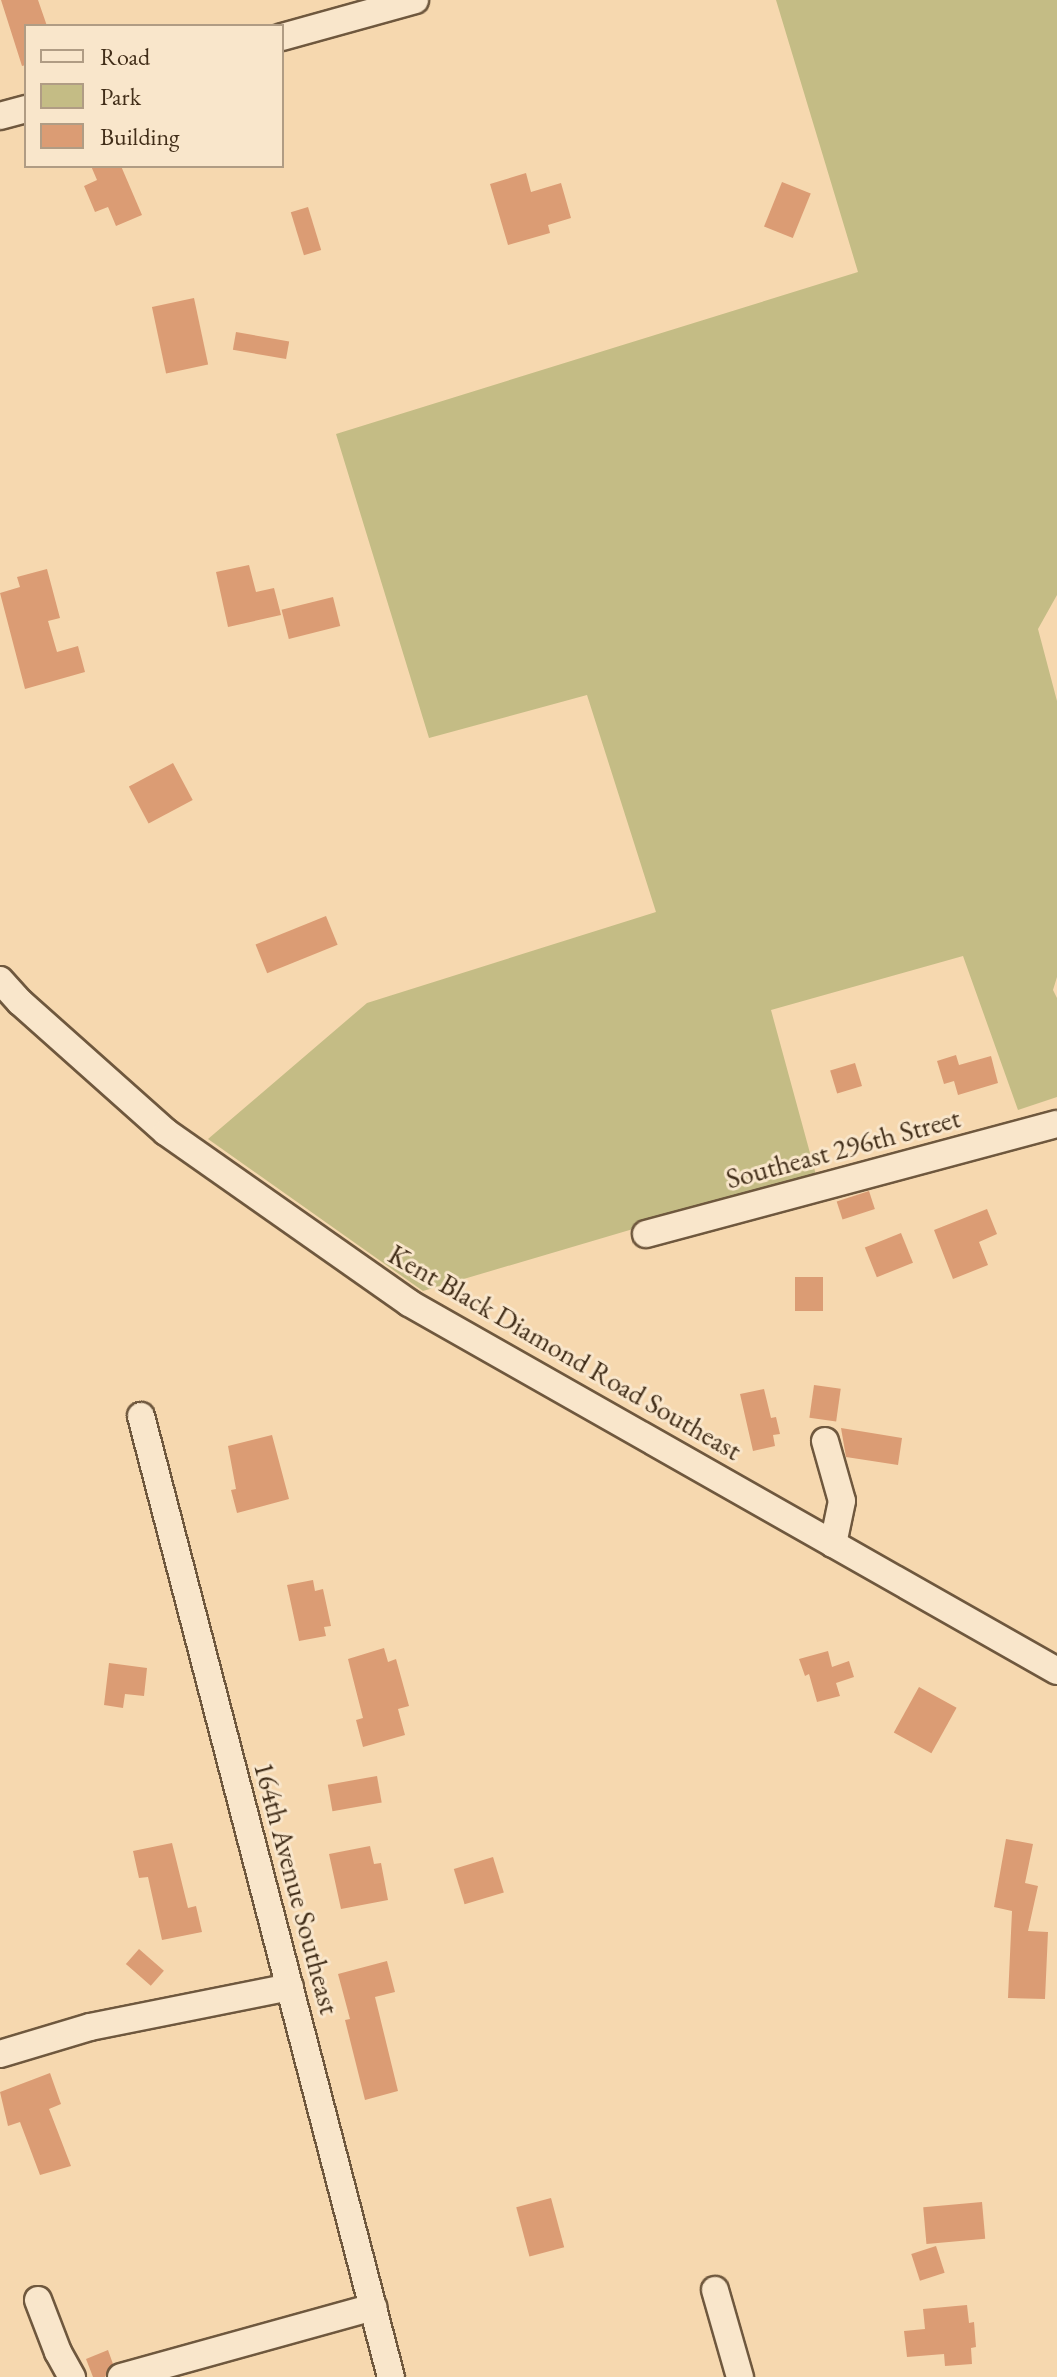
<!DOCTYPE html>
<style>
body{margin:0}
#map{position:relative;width:1057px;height:2377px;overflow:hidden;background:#f6d8af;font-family:"EB Garamond",serif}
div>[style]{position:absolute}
.green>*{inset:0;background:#c4bc85}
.building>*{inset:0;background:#db9c74;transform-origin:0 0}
.roads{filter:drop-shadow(2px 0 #6f583e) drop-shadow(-2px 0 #6f583e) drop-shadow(0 2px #6f583e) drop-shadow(0 -2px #6f583e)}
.minor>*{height:26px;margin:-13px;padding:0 13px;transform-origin:13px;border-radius:13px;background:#f9e6cb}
span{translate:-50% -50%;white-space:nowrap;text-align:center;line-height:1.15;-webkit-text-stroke:6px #f9e6cb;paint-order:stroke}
.street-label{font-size:28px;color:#422e19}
.legend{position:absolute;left:24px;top:24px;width:260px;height:144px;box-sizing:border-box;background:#f9e6cb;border:2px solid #b09c84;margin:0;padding:10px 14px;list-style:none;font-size:24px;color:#422e19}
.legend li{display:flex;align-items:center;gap:16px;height:40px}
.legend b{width:40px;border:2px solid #b09c84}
</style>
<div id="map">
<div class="green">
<i style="clip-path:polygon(776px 0,1057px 0,1057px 595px,1038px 629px,1057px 701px,1057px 977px,1053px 990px,1057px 998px,1057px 1097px,1018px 1110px,963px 956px,771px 1010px,816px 1175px,423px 1291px,208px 1139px,367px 1003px,656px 912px,587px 695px,429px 738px,336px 434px,858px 272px)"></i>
</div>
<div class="building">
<i style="clip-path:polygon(1px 0,38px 0,47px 26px,26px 26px,26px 65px,22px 66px)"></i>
<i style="clip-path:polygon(91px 166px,121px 166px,142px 215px,116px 226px,108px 207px,95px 212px,84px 186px,97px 180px)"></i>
<i style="clip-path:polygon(526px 173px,531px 192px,561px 183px,571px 218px,548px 225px,550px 233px,508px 245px,490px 184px)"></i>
<i style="left:782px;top:182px;width:31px;height:48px;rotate:22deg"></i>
<i style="left:308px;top:207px;width:45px;height:18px;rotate:73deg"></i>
<i style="left:194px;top:298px;width:68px;height:43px;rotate:78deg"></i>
<i style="left:236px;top:332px;width:54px;height:18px;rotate:10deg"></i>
<i style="clip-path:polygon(249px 565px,256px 592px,274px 588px,281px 615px,228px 627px,216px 572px)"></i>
<i style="clip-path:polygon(47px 569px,60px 618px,48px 621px,57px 652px,78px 646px,85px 672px,25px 689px,0 593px,20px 587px,17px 577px)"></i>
<i style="left:333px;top:597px;width:30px;height:53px;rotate:76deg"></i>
<i style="left:173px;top:763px;width:42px;height:50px;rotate:62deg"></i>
<i style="left:326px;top:916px;width:31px;height:76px;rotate:68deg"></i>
<i style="clip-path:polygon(956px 1055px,959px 1065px,991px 1056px,998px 1083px,958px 1095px,954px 1081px,944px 1084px,937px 1061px)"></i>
<i style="left:855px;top:1063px;width:24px;height:26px;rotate:73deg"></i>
<i style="left:869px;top:1191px;width:19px;height:34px;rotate:72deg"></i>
<i style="clip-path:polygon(987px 1209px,997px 1234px,979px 1242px,988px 1265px,953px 1279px,934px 1230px)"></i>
<i style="left:901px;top:1233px;width:32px;height:39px;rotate:68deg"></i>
<i style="left:795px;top:1277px;width:28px;height:34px"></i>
<i style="left:814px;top:1385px;width:27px;height:33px;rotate:8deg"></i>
<i style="clip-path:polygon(764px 1389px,771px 1418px,776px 1417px,780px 1434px,773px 1435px,775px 1446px,753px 1451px,740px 1394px)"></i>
<i style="clip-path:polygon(841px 1428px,902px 1438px,898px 1465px,846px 1457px)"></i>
<i style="clip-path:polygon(272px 1435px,289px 1499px,237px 1513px,231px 1490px,236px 1489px,228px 1446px)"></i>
<i style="clip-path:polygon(313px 1580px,315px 1591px,323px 1589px,331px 1626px,324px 1627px,326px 1636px,299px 1641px,287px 1585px)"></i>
<i style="clip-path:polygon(384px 1648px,388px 1662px,396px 1659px,409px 1706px,398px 1709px,405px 1735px,363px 1747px,356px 1720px,363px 1718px,348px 1659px)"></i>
<i style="clip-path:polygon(828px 1651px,832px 1667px,849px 1661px,854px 1677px,836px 1683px,840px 1696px,817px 1702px,809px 1674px,805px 1676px,799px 1659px)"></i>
<i style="clip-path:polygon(109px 1663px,147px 1668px,144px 1696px,125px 1694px,123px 1708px,104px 1705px)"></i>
<i style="left:919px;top:1687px;width:43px;height:52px;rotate:29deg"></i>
<i style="left:377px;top:1776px;width:27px;height:50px;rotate:80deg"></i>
<i style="clip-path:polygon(1006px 1839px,1033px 1844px,1025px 1883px,1038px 1886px,1028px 1931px,1048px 1932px,1045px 1999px,1008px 1998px,1012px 1911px,994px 1907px)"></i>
<i style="clip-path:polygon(172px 1843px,188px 1908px,196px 1906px,202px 1932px,162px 1940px,148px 1877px,139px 1878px,133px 1851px)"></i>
<i style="clip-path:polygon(370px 1846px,374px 1864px,381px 1863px,388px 1900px,341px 1909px,329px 1854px)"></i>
<i style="left:493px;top:1857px;width:37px;height:41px;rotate:73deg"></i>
<i style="left:139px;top:1949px;width:33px;height:20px;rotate:41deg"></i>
<i style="clip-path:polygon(387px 1961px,395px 1992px,375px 1997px,398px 2091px,365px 2100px,345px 2020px,350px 2019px,338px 1974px)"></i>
<i style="clip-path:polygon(50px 2073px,61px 2104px,49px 2109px,71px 2166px,40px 2175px,20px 2122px,8px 2126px,0 2092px)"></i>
<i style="left:551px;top:2198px;width:51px;height:36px;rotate:75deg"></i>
<i style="left:982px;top:2202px;width:37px;height:59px;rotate:85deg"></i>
<i style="left:936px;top:2246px;width:28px;height:26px;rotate:72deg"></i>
<i style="clip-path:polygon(967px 2305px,969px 2323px,974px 2322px,976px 2347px,971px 2348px,972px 2364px,945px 2366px,944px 2354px,907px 2357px,904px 2331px,925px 2329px,923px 2309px)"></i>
<i style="clip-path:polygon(108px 2350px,113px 2364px,105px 2377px,93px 2377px,86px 2359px)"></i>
</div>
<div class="roads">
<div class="minor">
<i style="left:282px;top:37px;width:138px;rotate:-15.5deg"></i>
<i style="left:0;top:116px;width:27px;rotate:-15deg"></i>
<i style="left:0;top:980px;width:30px;rotate:48deg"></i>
<i style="left:20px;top:1002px;width:195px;rotate:41.7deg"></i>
<i style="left:166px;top:1132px;width:297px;rotate:35.1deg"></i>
<i style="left:409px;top:1303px;width:745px;rotate:29.59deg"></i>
<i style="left:646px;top:1234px;width:425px;rotate:-15deg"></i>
<i style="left:141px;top:1416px;width:993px;rotate:75.42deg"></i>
<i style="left:825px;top:1441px;width:62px;rotate:74.2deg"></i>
<i style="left:842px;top:1501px;width:44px;rotate:101.8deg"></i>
<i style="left:0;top:2054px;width:94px;rotate:-16.7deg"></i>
<i style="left:90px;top:2027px;width:204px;rotate:-11.3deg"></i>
<i style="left:715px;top:2290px;width:91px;rotate:74deg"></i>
<i style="left:38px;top:2300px;width:56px;rotate:69deg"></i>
<i style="left:58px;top:2352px;width:29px;rotate:61deg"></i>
<i style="left:121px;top:2377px;width:262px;rotate:-15.5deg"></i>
</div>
</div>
<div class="street-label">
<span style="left:843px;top:1148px;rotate:-15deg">Southeast 296th Street</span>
<span style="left:565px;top:1352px;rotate:30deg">Kent Black Diamond Road Southeast</span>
<span style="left:297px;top:1888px;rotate:75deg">164th Avenue Southeast</span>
</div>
<ul class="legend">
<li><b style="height:10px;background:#f9e6cb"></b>Road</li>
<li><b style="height:22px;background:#c4bc85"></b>Park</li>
<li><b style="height:22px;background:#db9c74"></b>Building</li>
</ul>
</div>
